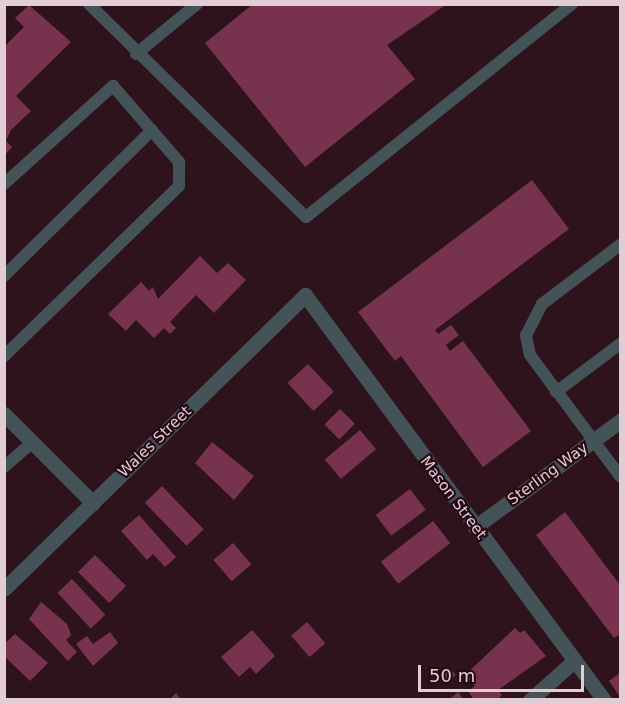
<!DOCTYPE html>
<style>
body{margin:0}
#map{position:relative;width:625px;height:704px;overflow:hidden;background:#2e131d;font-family:"DejaVu Sans",sans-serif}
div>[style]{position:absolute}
.building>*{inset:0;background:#77324e;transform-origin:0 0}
.lane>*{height:12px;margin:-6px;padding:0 6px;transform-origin:6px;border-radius:6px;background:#435357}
.street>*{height:15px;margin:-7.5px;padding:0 7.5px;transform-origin:7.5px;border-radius:7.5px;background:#435357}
span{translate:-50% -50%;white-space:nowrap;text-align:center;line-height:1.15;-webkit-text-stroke:4.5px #240914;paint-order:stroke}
.street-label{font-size:15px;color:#e1cdd3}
.frame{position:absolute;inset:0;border:6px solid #e1cdd3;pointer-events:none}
.scale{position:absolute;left:418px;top:665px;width:166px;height:27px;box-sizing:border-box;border:3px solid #e1cdd3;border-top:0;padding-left:8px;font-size:18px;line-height:21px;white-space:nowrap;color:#e1cdd3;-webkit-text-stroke:4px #240914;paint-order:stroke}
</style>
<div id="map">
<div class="building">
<i style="clip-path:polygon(253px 4px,447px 4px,387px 45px,415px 79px,305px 167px,205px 43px)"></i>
<i style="clip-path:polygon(29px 5px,71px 42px,16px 96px,31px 111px,11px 130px,6px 141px,12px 147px,5px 155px,4px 47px,24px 27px,15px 18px)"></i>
<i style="clip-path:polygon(532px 180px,569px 229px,435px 330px,438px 334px,451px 325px,459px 335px,446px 345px,450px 351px,463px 341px,531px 431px,483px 467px,401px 356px,395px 361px,358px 312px)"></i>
<i style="clip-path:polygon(200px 256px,217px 273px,228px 263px,246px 280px,214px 313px,196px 295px,170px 322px,176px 328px,170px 334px,164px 328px,154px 338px,136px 320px,126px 331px,108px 314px,141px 282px,149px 291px,153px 287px,158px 299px)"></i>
<i style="left:308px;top:364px;width:38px;height:28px;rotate:47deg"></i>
<i style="left:340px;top:409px;width:21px;height:22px;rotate:45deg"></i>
<i style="left:360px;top:430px;width:25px;height:46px;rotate:50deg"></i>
<i style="clip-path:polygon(212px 442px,254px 476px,234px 500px,195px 463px)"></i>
<i style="left:162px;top:486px;width:60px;height:24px;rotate:46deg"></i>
<i style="left:410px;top:489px;width:26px;height:43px;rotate:53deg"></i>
<i style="clip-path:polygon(565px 512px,620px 585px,620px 634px,614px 638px,536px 535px)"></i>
<i style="clip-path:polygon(139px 515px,176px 557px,165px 567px,153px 554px,147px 560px,121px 531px)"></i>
<i style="left:433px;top:521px;width:28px;height:66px;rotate:52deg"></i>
<i style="left:233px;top:543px;width:28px;height:26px;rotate:49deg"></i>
<i style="left:95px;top:555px;width:44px;height:24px;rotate:45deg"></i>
<i style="left:72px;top:579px;width:49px;height:20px;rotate:47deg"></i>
<i style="clip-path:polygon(41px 602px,67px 624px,71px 635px,66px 640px,77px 652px,68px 661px,29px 619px)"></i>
<i style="left:307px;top:622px;width:28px;height:21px;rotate:49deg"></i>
<i style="clip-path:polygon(515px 628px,520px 633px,524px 630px,546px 656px,498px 690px,502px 695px,497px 700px,474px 700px,468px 691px,475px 686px,465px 675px)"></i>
<i style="clip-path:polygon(252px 630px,275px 656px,256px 674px,250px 667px,239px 677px,221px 657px)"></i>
<i style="clip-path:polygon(110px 632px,118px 643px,93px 666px,76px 644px,87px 636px,93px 644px)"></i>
<i style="clip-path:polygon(15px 634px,48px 663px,30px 681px,4px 656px,4px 644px)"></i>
<i style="left:448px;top:667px;width:11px;height:13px;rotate:45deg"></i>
<i style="clip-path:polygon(620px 673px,620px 697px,609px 681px)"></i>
<i style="clip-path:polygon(458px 692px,464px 700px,449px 700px)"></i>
<i style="clip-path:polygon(176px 693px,181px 700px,169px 700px)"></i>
</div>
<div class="lane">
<i style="left:89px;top:4px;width:304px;rotate:44.5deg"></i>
<i style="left:306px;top:217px;width:341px;rotate:-38.7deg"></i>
<i style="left:136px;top:54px;width:79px;rotate:-39.3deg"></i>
<i style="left:4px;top:184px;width:147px;rotate:-42deg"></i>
<i style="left:113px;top:86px;width:101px;rotate:49deg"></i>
<i style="left:179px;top:162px;width:24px;rotate:90deg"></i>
<i style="left:179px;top:186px;width:244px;rotate:135.8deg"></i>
<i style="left:620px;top:245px;width:98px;rotate:142.9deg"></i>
<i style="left:542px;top:304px;width:35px;rotate:117deg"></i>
<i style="left:526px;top:335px;width:20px;rotate:79deg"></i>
<i style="left:530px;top:355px;width:151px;rotate:53.4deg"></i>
<i style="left:4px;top:276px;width:208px;rotate:-44.6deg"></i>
<i style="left:556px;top:392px;width:80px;rotate:-36.9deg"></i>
<i style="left:4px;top:467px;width:38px;rotate:-41deg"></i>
</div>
<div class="street">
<i style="left:4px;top:414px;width:126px;rotate:45deg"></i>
<i style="left:475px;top:527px;width:180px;rotate:-36.2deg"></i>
<i style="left:4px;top:589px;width:421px;rotate:-44.3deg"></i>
<i style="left:305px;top:295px;width:503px;rotate:53.56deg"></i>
<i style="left:530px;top:700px;width:60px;rotate:-41.6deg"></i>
</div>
<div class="street-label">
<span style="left:155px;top:442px;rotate:-44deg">Wales Street</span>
<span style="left:548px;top:474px;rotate:-36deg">Sterling Way</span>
<span style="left:453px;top:498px;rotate:53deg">Mason Street</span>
</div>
<div class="frame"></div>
<div class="scale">50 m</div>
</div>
